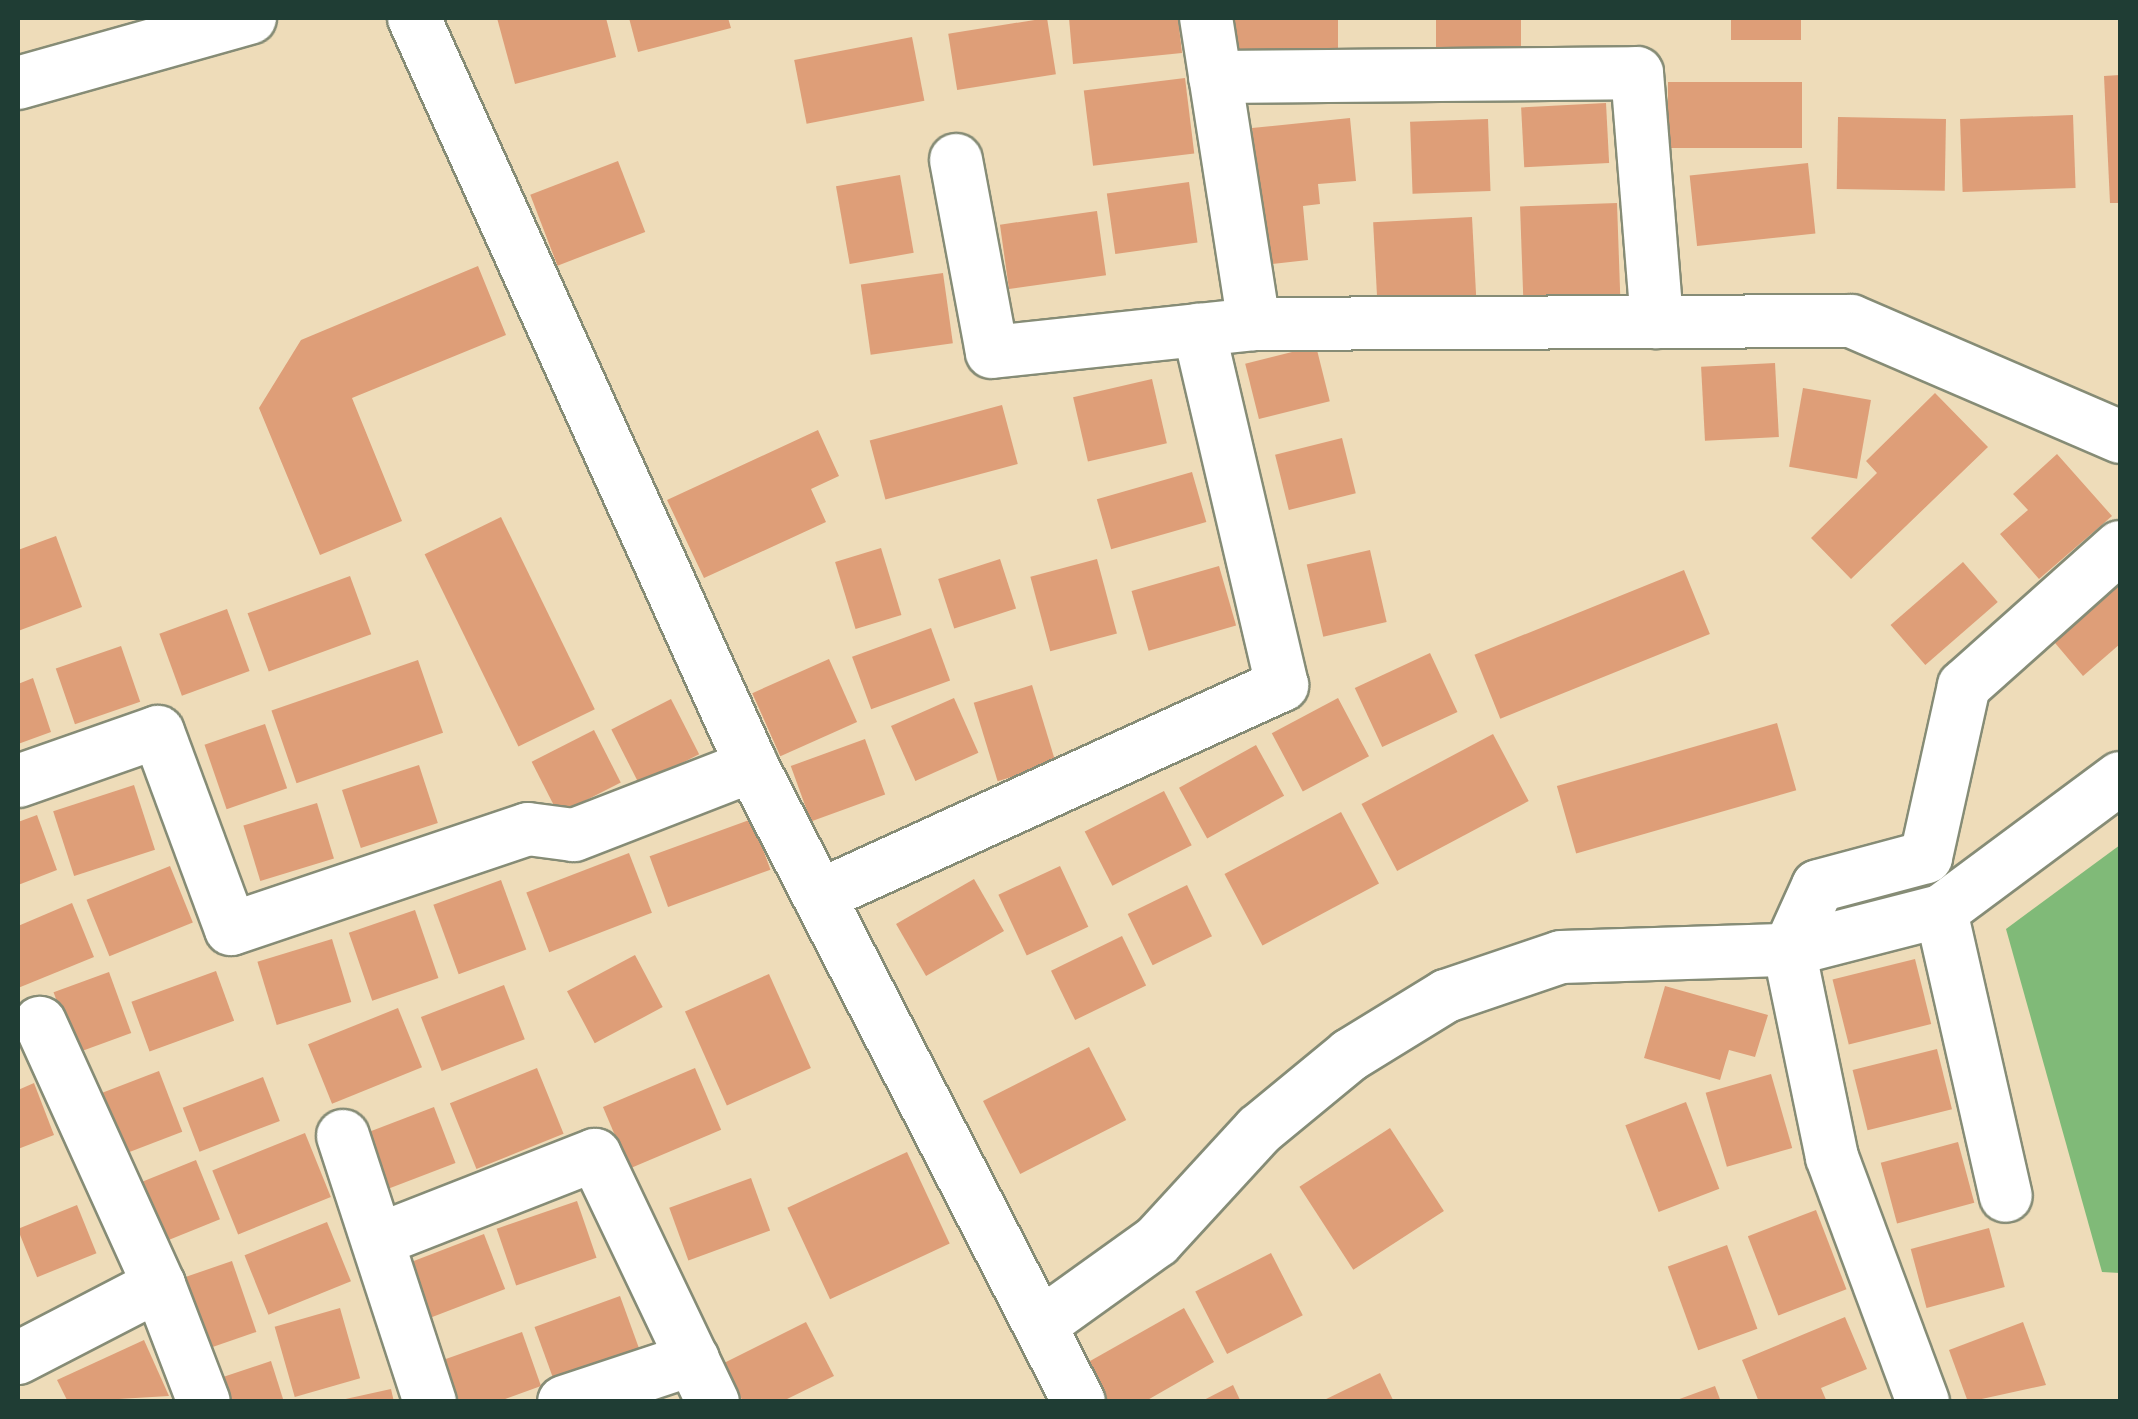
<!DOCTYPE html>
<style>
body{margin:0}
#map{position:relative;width:2138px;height:1419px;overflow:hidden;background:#eedcb9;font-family:Mynerve,sans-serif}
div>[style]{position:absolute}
.forest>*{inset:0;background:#80ba78}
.building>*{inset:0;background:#de9e78;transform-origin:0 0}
.roads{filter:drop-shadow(2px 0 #868c76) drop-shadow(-2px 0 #868c76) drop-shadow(0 2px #868c76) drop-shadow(0 -2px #868c76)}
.minor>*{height:52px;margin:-26px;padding:0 26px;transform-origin:26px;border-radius:26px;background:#fff}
span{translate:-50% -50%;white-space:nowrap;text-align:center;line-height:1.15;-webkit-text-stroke:9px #fdfcf7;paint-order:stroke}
.frame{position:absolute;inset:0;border:20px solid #1f3d34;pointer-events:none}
</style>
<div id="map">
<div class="forest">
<i style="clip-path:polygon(2120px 845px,2120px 1273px,2102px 1272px,2006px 929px)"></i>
</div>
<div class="building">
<i style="clip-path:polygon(497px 18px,606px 18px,616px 57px,515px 84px)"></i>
<i style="clip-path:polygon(629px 18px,728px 18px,731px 28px,638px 52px)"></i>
<i style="left:1047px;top:18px;width:57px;height:100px;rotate:81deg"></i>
<i style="clip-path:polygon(1069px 18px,1178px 18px,1182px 53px,1073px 64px)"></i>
<i style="left:1225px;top:18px;width:113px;height:43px"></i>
<i style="left:1436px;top:18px;width:85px;height:30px"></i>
<i style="left:1731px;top:18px;width:70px;height:22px"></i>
<i style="left:912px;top:37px;width:65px;height:120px;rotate:79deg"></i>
<i style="clip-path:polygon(2120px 75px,2120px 203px,2110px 203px,2104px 76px)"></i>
<i style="left:1185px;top:78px;width:76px;height:102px;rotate:83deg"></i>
<i style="left:1668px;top:82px;width:134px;height:66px"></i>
<i style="left:1606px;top:103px;width:60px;height:85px;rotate:87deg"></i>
<i style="left:2073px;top:115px;width:73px;height:113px;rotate:88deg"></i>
<i style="left:1838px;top:117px;width:108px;height:72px;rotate:1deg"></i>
<i style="clip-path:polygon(1350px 118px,1356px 181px,1318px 184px,1320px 204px,1303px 206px,1308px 260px,1264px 265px,1252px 128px)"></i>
<i style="left:1488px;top:119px;width:72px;height:78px;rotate:88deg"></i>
<i style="left:618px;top:161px;width:76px;height:94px;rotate:69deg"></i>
<i style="left:1808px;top:163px;width:71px;height:119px;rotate:84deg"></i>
<i style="left:900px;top:175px;width:79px;height:65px;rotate:80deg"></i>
<i style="left:1189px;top:182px;width:61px;height:83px;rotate:82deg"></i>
<i style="left:1617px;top:203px;width:96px;height:97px;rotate:88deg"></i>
<i style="left:1097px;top:211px;width:65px;height:98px;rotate:82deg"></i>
<i style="left:1472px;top:217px;width:79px;height:99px;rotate:87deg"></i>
<i style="clip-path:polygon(478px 266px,506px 335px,352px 398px,402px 521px,320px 555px,259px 408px,301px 340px)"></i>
<i style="left:943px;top:273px;width:71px;height:83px;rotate:82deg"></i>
<i style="left:1316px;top:346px;width:57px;height:73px;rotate:76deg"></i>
<i style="left:1775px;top:363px;width:74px;height:74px;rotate:87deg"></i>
<i style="left:1152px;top:379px;width:66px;height:81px;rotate:77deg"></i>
<i style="left:1803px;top:388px;width:69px;height:80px;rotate:10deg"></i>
<i style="clip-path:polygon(1935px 393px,1988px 447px,1851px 579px,1811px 538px,1877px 473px,1866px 461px)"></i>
<i style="left:1002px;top:405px;width:61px;height:137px;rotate:75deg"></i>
<i style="clip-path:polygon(818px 430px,839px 476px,811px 489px,826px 522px,704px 578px,667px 500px)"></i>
<i style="left:1342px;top:438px;width:57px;height:69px;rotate:76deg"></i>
<i style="clip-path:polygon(2057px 454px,2112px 516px,2039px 579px,2000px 534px,2028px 510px,2013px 494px)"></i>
<i style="left:1192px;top:472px;width:52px;height:99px;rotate:74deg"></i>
<i style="left:501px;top:517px;width:214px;height:85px;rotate:64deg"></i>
<i style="clip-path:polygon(56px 536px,82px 607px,18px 631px,18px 550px)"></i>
<i style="left:881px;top:548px;width:70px;height:48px;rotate:73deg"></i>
<i style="left:1370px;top:550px;width:74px;height:65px;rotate:77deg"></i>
<i style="left:1000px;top:559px;width:52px;height:65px;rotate:72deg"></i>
<i style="left:1097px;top:559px;width:77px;height:69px;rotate:75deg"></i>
<i style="left:1963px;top:562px;width:53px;height:96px;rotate:49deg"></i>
<i style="left:1219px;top:566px;width:62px;height:91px;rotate:74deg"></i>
<i style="left:1684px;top:570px;width:69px;height:226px;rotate:68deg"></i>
<i style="left:350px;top:576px;width:62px;height:109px;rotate:70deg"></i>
<i style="clip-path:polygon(2120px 577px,2120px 644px,2083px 676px,2050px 637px)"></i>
<i style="left:227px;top:609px;width:66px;height:72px;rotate:70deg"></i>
<i style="left:931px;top:628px;width:56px;height:84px;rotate:70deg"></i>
<i style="left:121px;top:646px;width:59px;height:69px;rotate:71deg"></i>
<i style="left:1430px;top:653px;width:65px;height:83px;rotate:65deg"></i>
<i style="left:829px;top:659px;width:69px;height:84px;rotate:66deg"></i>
<i style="left:418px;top:660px;width:77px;height:155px;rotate:71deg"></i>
<i style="clip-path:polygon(33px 678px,51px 732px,18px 744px,18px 684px)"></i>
<i style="left:1032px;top:685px;width:82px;height:61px;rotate:73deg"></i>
<i style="left:954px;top:698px;width:60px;height:69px;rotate:66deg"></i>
<i style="left:1338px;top:698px;width:66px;height:75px;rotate:62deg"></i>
<i style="left:671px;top:699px;width:62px;height:67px;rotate:63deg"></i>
<i style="left:1777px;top:723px;width:70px;height:229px;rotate:74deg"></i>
<i style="left:265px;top:724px;width:68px;height:64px;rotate:71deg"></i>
<i style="left:594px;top:730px;width:59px;height:70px;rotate:63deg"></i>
<i style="left:1493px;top:734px;width:76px;height:149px;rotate:62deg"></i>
<i style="left:865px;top:739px;width:59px;height:79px;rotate:70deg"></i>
<i style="left:1256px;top:745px;width:58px;height:88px;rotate:61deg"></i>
<i style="left:419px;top:765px;width:61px;height:81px;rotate:72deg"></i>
<i style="left:134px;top:785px;width:68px;height:85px;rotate:72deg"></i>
<i style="left:1164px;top:791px;width:61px;height:89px;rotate:63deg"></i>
<i style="left:317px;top:803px;width:58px;height:77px;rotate:73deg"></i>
<i style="left:1341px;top:812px;width:81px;height:132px;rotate:62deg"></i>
<i style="clip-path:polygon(37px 815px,57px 870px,18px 885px,18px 822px)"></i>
<i style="left:752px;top:819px;width:54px;height:109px;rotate:70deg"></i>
<i style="left:629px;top:853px;width:64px;height:110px;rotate:69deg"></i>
<i style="left:170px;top:866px;width:61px;height:90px;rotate:68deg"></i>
<i style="left:1060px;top:866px;width:67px;height:68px;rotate:65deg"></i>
<i style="left:974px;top:879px;width:60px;height:90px;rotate:60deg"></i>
<i style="left:501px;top:880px;width:74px;height:72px;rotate:70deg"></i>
<i style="left:1187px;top:885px;width:57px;height:66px;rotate:64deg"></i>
<i style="clip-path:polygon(72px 903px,94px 957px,18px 988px,18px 926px)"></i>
<i style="left:415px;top:910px;width:72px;height:70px;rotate:71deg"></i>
<i style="left:1122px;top:936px;width:55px;height:79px;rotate:64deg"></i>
<i style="left:332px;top:939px;width:66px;height:78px;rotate:73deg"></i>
<i style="left:635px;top:955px;width:59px;height:77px;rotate:62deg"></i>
<i style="left:1915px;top:959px;width:67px;height:85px;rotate:76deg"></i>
<i style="left:216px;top:971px;width:53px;height:90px;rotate:70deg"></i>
<i style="left:109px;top:972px;width:65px;height:59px;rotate:70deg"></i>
<i style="left:769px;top:974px;width:103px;height:92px;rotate:66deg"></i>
<i style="left:504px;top:985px;width:58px;height:89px;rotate:69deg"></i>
<i style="clip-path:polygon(1665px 986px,1768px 1015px,1755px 1057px,1729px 1050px,1720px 1080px,1644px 1058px)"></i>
<i style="left:398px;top:1008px;width:64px;height:97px;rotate:68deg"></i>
<i style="left:1089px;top:1047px;width:82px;height:119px;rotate:63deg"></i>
<i style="left:1937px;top:1049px;width:62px;height:87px;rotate:76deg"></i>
<i style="left:537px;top:1068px;width:71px;height:94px;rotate:68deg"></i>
<i style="left:695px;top:1068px;width:67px;height:100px;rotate:67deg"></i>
<i style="left:159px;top:1071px;width:65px;height:67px;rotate:69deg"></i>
<i style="left:1771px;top:1074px;width:77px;height:68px;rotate:74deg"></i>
<i style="left:263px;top:1077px;width:47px;height:86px;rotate:69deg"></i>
<i style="clip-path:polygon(34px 1083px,54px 1135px,18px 1149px,18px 1090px)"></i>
<i style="left:1686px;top:1102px;width:93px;height:65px;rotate:69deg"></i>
<i style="left:434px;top:1107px;width:60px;height:72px;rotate:69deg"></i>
<i style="left:1390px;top:1128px;width:99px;height:108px;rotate:57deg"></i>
<i style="left:305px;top:1133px;width:69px;height:100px;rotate:68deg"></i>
<i style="left:1958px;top:1142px;width:63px;height:80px;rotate:75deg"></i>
<i style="left:907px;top:1152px;width:101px;height:132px;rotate:65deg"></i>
<i style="left:196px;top:1160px;width:64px;height:70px;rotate:68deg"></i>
<i style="left:751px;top:1178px;width:56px;height:87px;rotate:70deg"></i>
<i style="left:577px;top:1201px;width:60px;height:85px;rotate:71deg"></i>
<i style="left:77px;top:1205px;width:52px;height:64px;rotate:68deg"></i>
<i style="left:1816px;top:1210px;width:85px;height:73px;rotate:69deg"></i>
<i style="left:327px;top:1222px;width:64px;height:89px;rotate:68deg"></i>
<i style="left:1989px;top:1228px;width:61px;height:81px;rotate:75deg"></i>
<i style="left:484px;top:1234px;width:59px;height:85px;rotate:69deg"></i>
<i style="left:1727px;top:1245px;width:89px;height:63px;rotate:70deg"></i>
<i style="left:1271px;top:1253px;width:70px;height:85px;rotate:63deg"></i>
<i style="left:232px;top:1261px;width:75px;height:67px;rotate:71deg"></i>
<i style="left:620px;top:1296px;width:59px;height:91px;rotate:70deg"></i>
<i style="left:340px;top:1308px;width:73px;height:68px;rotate:74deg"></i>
<i style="clip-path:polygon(1184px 1308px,1214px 1362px,1144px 1402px,1103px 1402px,1083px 1365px)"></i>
<i style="clip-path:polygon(1845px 1317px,1867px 1369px,1821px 1388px,1827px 1402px,1759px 1402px,1742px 1360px)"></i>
<i style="clip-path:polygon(806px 1322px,834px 1376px,781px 1402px,743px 1402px,724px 1363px)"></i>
<i style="clip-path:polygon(2023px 1322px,2046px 1385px,1968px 1402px,1949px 1350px)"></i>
<i style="clip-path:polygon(522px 1332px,541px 1386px,497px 1402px,458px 1402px,443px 1360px)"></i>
<i style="clip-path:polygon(144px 1340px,169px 1396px,68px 1402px,57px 1380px)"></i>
<i style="clip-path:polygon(271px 1361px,284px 1402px,221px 1402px,214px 1380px)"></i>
<i style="clip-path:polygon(1380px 1373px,1394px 1402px,1320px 1402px)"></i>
<i style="clip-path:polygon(1233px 1385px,1241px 1402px,1200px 1402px)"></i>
<i style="clip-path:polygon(1715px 1386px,1721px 1402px,1674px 1402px,1674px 1401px)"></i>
<i style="clip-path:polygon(391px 1389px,394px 1402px,341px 1402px,341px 1400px)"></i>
</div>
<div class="roads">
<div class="minor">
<i style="left:414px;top:18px;width:821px;rotate:65.68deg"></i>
<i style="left:752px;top:766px;width:715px;rotate:62.79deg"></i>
<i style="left:1215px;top:77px;width:422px;rotate:-0.5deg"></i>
<i style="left:1637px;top:73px;width:250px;rotate:85.4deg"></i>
<i style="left:18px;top:83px;width:241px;rotate:-15.7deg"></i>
<i style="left:956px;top:160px;width:195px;rotate:79.4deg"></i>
<i style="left:992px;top:352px;width:263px;rotate:-6.1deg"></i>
<i style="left:1254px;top:324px;width:310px;rotate:-98.9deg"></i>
<i style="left:1254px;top:324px;width:597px;rotate:-0.29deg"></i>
<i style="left:1851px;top:321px;width:293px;rotate:23.3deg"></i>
<i style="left:18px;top:781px;width:148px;rotate:-19.3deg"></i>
<i style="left:158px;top:732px;width:210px;rotate:69.7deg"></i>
<i style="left:231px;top:929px;width:313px;rotate:-18.6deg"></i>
<i style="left:528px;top:829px;width:46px;rotate:7.4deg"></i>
<i style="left:574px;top:835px;width:191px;rotate:-21.2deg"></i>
<i style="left:819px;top:896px;width:509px;rotate:-24.5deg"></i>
<i style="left:1282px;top:685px;width:365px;rotate:-103.2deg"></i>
<i style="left:1941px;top:911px;width:292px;rotate:77.2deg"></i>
<i style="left:343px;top:1136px;width:280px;rotate:71.9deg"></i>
<i style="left:378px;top:1240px;width:233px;rotate:-21.4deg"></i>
<i style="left:595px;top:1155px;width:274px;rotate:64.5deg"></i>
<i style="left:159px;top:1285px;width:125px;rotate:69deg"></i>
<i style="left:1040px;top:1325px;width:144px;rotate:-35.7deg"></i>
<i style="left:1157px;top:1241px;width:151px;rotate:-47.4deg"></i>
<i style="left:1259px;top:1130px;width:118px;rotate:-39.5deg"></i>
<i style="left:1350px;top:1055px;width:113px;rotate:-31.6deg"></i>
<i style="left:1446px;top:996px;width:121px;rotate:-18.7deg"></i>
<i style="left:1561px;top:957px;width:228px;rotate:-1.8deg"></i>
<i style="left:1789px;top:950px;width:70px;rotate:-65.6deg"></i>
<i style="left:1818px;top:886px;width:112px;rotate:-15deg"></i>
<i style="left:1926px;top:857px;width:175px;rotate:-77.5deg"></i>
<i style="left:1964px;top:686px;width:209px;rotate:-41.7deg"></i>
<i style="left:18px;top:1358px;width:159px;rotate:-27.4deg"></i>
<i style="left:159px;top:1285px;width:288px;rotate:-114.4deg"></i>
<i style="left:564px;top:1402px;width:136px;rotate:-18.4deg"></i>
<i style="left:1923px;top:1402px;width:261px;rotate:-110.4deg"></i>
<i style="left:1832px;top:1157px;width:211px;rotate:-101.7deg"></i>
<i style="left:1789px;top:950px;width:157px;rotate:-14.4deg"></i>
<i style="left:1941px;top:911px;width:223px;rotate:-36.6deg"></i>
</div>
</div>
<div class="frame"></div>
</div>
